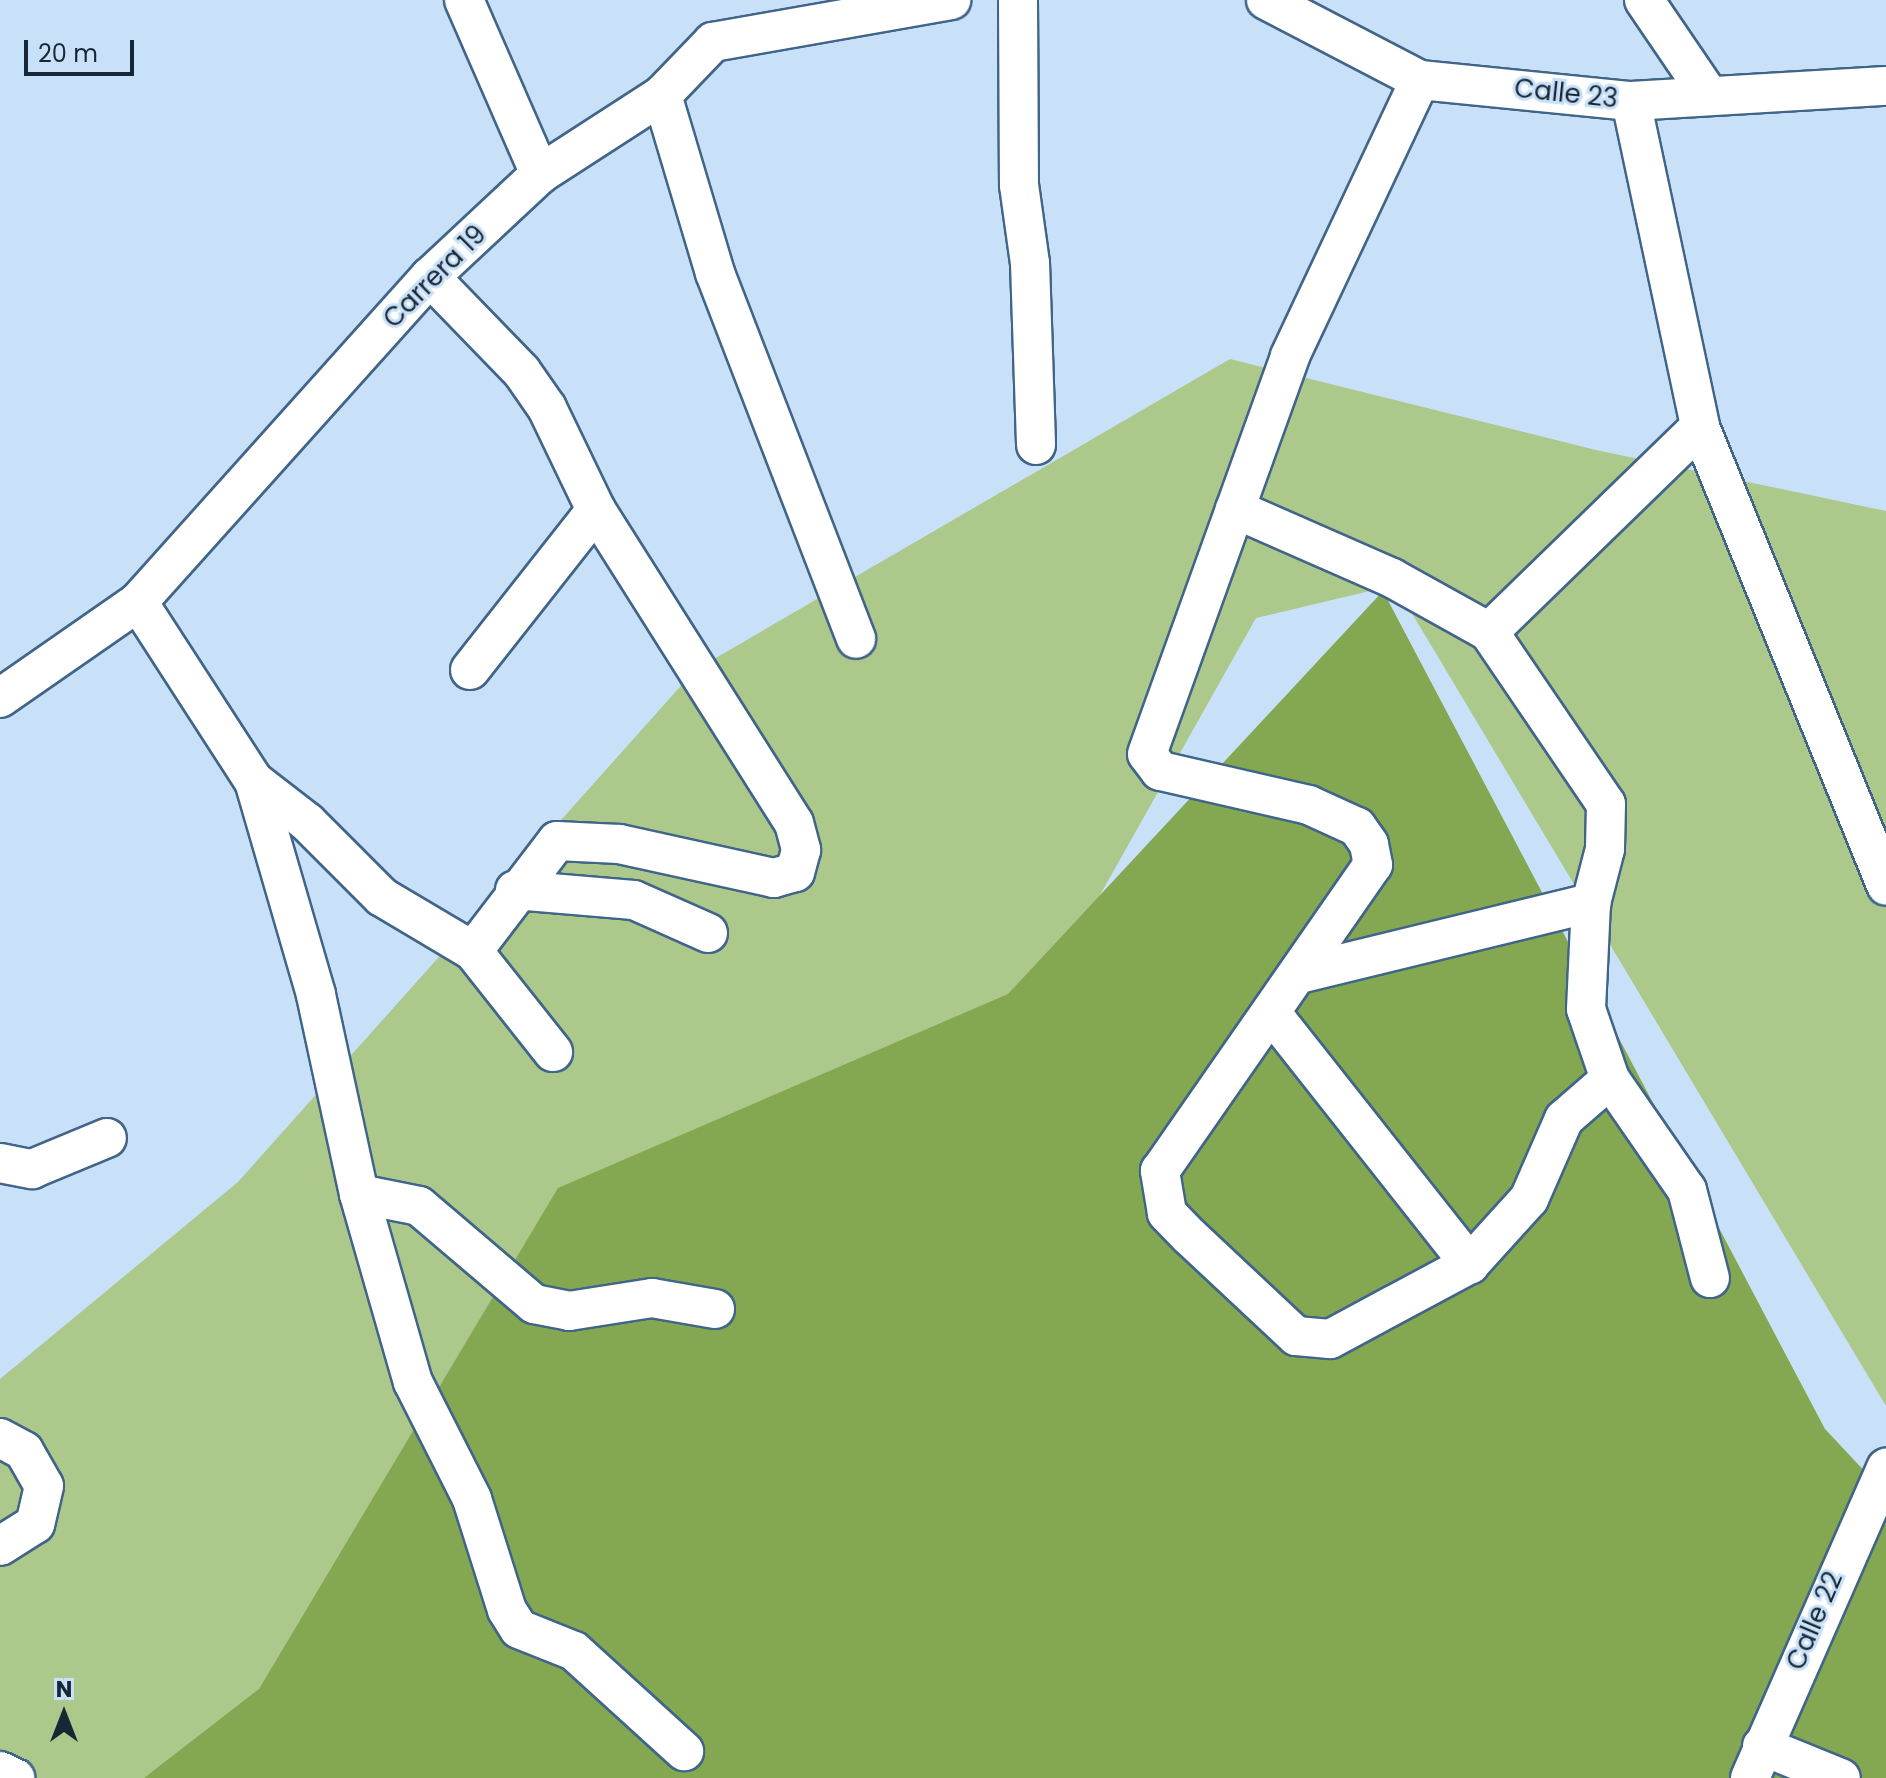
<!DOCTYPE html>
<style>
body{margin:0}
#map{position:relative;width:1886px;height:1778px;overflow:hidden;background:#c9e1f8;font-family:Poppins,sans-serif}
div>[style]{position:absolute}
.green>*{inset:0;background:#acc88a}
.forest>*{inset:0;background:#83a851}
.roads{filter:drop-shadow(2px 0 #416588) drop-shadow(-2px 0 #416588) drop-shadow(0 2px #416588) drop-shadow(0 -2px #416588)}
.street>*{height:38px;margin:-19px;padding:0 19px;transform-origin:19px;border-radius:19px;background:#fff}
span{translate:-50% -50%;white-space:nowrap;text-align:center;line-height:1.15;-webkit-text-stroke:6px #c9e1f8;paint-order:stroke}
.street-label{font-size:26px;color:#182736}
.north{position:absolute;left:24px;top:1674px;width:80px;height:80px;-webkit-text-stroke:6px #c9e1f8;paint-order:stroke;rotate:0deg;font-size:22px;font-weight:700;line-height:32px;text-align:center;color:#182736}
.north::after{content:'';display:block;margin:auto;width:28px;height:36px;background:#182736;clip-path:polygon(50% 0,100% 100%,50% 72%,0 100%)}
.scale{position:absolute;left:24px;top:40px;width:110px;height:36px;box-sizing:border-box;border:4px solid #182736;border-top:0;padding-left:10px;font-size:24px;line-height:28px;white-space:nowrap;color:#182736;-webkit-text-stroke:6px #c9e1f8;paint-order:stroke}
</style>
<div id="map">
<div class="green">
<i style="clip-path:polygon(1230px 359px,1596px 450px,1886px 511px,1886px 1406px,1395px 585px,1256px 618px,1015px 1046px,208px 1778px,0 1778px,0 1379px,238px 1182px,695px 670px)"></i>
</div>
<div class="forest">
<i style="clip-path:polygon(1383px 591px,1825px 1429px,1886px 1494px,1886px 1778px,144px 1778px,259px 1689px,558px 1188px,1008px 994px)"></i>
</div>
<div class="roads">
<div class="street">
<i style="left:464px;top:0;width:190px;rotate:66.4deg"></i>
<i style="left:1018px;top:0;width:185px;rotate:89.7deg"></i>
<i style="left:1019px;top:185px;width:79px;rotate:82deg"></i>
<i style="left:1030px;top:263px;width:182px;rotate:88.1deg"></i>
<i style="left:1266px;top:0;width:174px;rotate:27.5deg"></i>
<i style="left:1420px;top:80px;width:212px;rotate:5.7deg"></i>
<i style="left:1631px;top:101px;width:255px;rotate:-3.4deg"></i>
<i style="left:1644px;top:0;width:114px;rotate:55.8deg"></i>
<i style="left:662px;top:95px;width:186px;rotate:73.4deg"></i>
<i style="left:715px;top:273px;width:392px;rotate:68.9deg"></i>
<i style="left:1631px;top:101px;width:333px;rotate:78deg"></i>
<i style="left:1700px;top:427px;width:495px;rotate:67.9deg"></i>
<i style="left:430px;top:277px;width:132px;rotate:45.9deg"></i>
<i style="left:522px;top:372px;width:44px;rotate:55.2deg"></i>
<i style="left:547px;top:408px;width:113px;rotate:64.3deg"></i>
<i style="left:596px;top:510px;width:370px;rotate:57.7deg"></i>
<i style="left:794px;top:823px;width:28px;rotate:75deg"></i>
<i style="left:801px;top:850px;width:23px;rotate:105deg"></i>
<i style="left:795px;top:872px;width:22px;rotate:164deg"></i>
<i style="left:774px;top:878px;width:159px;rotate:-167.6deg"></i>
<i style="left:619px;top:844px;width:62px;rotate:-177.2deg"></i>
<i style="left:557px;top:841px;width:138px;rotate:127.4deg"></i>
<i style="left:473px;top:951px;width:129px;rotate:51.6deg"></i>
<i style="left:1235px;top:509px;width:171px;rotate:23.7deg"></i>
<i style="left:1392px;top:578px;width:111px;rotate:29.1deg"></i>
<i style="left:1489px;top:632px;width:208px;rotate:55.8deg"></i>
<i style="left:1606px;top:804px;width:45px;rotate:91.3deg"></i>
<i style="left:1605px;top:849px;width:56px;rotate:104.5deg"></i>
<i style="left:1591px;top:903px;width:106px;rotate:92.7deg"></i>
<i style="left:1586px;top:1009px;width:74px;rotate:71.1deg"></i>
<i style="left:1610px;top:1079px;width:135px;rotate:55.3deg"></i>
<i style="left:1687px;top:1190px;width:91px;rotate:75.4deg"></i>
<i style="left:138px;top:602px;width:213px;rotate:57.1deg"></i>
<i style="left:254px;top:781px;width:223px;rotate:73.8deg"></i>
<i style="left:316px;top:995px;width:204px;rotate:77.8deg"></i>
<i style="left:359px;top:1194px;width:196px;rotate:74deg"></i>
<i style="left:413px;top:1382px;width:131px;rotate:63.2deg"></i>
<i style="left:472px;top:1499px;width:116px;rotate:72.5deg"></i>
<i style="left:507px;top:1610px;width:22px;rotate:58deg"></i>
<i style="left:519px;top:1629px;width:59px;rotate:21.8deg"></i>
<i style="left:574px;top:1651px;width:149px;rotate:42.3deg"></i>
<i style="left:1489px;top:632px;width:294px;rotate:-44.2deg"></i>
<i style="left:470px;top:670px;width:204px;rotate:-51.8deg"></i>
<i style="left:0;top:698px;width:168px;rotate:-34.8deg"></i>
<i style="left:138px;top:602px;width:437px;rotate:-48.1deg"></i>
<i style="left:430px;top:277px;width:151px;rotate:-43.1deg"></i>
<i style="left:540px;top:174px;width:145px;rotate:-32.9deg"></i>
<i style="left:662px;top:95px;width:74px;rotate:-46.1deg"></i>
<i style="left:713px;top:42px;width:242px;rotate:-10deg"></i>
<i style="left:254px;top:781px;width:67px;rotate:37.7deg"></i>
<i style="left:307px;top:822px;width:106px;rotate:45deg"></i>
<i style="left:382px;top:897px;width:106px;rotate:30.7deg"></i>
<i style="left:515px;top:890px;width:119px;rotate:4.8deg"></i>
<i style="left:634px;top:900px;width:81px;rotate:24deg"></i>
<i style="left:1299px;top:974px;width:301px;rotate:-13.7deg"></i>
<i style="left:1273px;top:1015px;width:318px;rotate:51.7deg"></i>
<i style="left:1470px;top:1264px;width:159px;rotate:151.8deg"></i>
<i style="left:1330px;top:1339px;width:34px;rotate:-175deg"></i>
<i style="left:1296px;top:1336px;width:146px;rotate:-136.9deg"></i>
<i style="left:1189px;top:1236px;width:32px;rotate:-134deg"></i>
<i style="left:1167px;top:1213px;width:43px;rotate:-99.5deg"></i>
<i style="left:1160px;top:1171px;width:373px;rotate:-55.2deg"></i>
<i style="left:1373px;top:865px;width:21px;rotate:-101deg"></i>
<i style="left:1369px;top:844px;width:21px;rotate:-125deg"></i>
<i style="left:1357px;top:827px;width:53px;rotate:-155.4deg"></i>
<i style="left:1309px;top:805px;width:153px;rotate:-167.1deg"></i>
<i style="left:1160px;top:771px;width:21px;rotate:-127deg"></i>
<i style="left:1147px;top:754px;width:423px;rotate:-70.2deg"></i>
<i style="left:1290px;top:356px;width:305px;rotate:-64.8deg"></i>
<i style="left:0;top:1163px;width:33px;rotate:11deg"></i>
<i style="left:32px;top:1169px;width:81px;rotate:-22.5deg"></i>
<i style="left:359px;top:1194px;width:61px;rotate:11.3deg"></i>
<i style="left:419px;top:1206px;width:151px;rotate:40.4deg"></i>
<i style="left:534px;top:1304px;width:36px;rotate:11deg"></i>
<i style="left:569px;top:1311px;width:84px;rotate:-8.9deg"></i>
<i style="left:652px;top:1298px;width:64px;rotate:9.9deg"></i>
<i style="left:1470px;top:1264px;width:88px;rotate:-47.8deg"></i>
<i style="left:1529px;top:1199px;width:87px;rotate:-66.4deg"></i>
<i style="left:1564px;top:1119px;width:61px;rotate:-41deg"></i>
<i style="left:0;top:1438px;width:27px;rotate:28deg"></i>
<i style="left:24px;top:1451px;width:40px;rotate:60.3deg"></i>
<i style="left:44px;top:1486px;width:39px;rotate:103deg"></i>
<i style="left:35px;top:1524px;width:41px;rotate:147.8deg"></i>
<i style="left:1762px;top:1746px;width:85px;rotate:22.1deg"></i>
<i style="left:0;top:1771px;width:17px;rotate:25deg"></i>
<i style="left:1750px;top:1778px;width:339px;rotate:-66.3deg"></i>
</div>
</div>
<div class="street-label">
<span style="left:1566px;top:94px;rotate:6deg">Calle 23</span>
<span style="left:435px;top:277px;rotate:-45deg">Carrera 19</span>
<span style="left:1815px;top:1621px;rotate:-67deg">Calle 22</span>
</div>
<div class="north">N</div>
<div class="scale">20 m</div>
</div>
